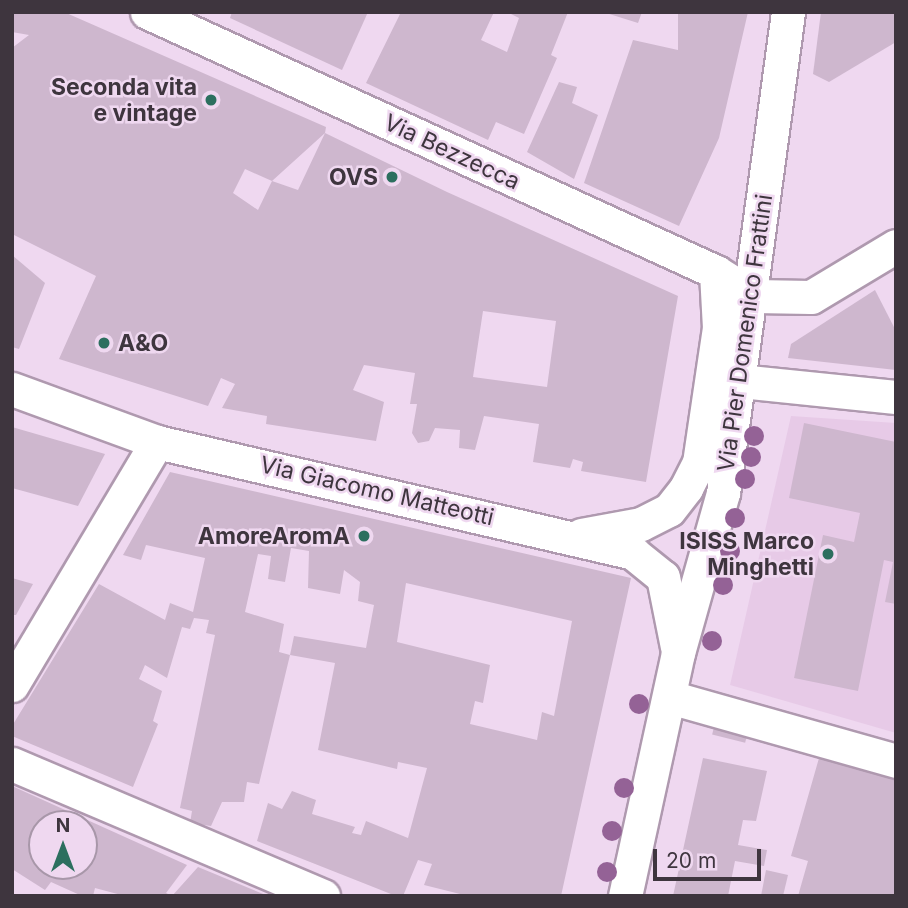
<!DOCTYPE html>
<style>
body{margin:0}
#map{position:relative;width:908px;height:908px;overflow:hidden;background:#efd8f0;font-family:Inter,sans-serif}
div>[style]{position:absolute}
.built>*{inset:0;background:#e7cae7}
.building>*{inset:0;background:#ceb7ce;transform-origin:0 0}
.roads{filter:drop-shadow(2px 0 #af99af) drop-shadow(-2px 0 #af99af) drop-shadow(0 2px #af99af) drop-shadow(0 -2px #af99af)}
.minor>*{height:33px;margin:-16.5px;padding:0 16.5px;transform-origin:16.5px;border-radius:16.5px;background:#fff}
.trees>*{width:20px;height:20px;margin:-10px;border-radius:50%;background:#946296}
.dots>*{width:19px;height:19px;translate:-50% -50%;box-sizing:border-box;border:4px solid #efd8f0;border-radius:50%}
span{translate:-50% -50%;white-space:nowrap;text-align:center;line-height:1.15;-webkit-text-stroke:5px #efd8f0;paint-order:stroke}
.poi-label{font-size:23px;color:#3e353e;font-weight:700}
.right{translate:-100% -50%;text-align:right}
.left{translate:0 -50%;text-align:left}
.street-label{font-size:23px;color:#3e353e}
.frame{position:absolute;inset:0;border:14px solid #3e353e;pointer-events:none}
.north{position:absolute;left:28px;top:810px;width:70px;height:70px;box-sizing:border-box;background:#efd8f0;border:2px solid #a897a9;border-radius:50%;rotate:0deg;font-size:19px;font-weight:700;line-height:28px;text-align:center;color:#3e353e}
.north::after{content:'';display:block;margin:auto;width:24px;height:32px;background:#2c6f5f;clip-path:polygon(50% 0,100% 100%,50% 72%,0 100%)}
.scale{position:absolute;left:653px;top:849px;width:108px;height:32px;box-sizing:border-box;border:4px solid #3e353e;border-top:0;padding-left:9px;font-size:21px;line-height:24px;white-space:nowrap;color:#3e353e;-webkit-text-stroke:5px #efd8f0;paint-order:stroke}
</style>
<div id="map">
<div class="built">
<i style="clip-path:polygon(791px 416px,896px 423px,896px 733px,730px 685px)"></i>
</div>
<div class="building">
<i style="clip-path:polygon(evenodd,12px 12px,64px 12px,326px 127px,325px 133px,447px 192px,678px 296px,646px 482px,581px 471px,583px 462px,573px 459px,570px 468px,533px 462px,539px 424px,484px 416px,475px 450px,459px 448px,460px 430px,435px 428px,429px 441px,418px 443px,412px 433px,417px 404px,410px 404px,415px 373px,364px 365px,353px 390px,384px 402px,376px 441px,266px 424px,267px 416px,222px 408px,235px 384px,221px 378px,208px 406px,59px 359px,96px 276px,12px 234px,12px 48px,29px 35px,12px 32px,12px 12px,325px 133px,298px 190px,272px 181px,325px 133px,12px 12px,245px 169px,272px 181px,258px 210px,233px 193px,245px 169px,12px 12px,483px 311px,556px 321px,547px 387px,473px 377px,483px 311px)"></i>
<i style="clip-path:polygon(232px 12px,368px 12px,342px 70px,230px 18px)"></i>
<i style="clip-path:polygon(401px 12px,494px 12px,481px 40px,507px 52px,519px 18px,507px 12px,568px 12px,551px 55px,557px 58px,524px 134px,496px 122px,488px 140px,366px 83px)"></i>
<i style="clip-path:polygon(603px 12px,642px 12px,638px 23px)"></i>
<i style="clip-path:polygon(678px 12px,748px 12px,719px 138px,679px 226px,584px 183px,633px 40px,678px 50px)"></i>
<i style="clip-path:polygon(821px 12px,896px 12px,896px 42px,829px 82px,813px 74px)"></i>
<i style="clip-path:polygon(559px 82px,577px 87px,572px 103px,598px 115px,574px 179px,527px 152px)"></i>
<i style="clip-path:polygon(12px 255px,45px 283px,19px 349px,12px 347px)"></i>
<i style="clip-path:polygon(875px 290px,896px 331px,896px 370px,788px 358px,791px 344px)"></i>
<i style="clip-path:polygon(804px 423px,896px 442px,896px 604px,885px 602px,893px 562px,884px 560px,858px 691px,794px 678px,823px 535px,854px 542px,860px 513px,789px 498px)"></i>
<i style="clip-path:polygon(12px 427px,105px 454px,78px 506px,12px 488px)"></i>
<i style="clip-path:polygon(evenodd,170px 472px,631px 578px,561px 896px,468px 896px,424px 885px,432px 864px,418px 860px,403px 896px,396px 896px,257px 841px,268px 803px,282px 809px,292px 791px,316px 800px,312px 814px,355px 827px,352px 833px,361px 835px,366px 821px,408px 838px,427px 768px,398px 762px,397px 769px,318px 750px,335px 663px,290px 655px,259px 784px,247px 782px,244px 802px,222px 802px,211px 826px,190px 823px,192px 811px,180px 808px,215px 635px,206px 633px,209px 620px,194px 618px,190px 629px,182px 627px,167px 678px,145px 665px,139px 679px,162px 691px,153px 721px,158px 724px,133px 787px,12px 736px,12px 726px,99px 584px,165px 620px,170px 603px,193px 612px,205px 558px,146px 545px,141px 560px,123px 555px,170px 472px,291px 548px,309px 551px,308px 588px,340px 594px,344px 570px,360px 582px,358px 601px,374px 605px,366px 648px,294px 636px,290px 655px,279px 652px,284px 624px,245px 612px,258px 554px,271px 556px,268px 579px,285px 582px,291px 548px,170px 472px,406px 583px,572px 621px,554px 716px,542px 712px,537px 740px,470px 724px,475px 701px,483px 703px,490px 665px,397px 642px,406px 583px)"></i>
<i style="clip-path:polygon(12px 578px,33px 584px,16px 615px,12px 615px)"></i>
<i style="left:716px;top:719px;width:34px;height:16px;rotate:14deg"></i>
<i style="clip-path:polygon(703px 758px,767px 771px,756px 821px,743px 820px,738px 845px,767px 850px,764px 866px,735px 861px,728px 896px,673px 896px)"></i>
<i style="clip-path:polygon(819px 758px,896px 780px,896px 896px,798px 896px,808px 861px,791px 856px)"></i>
<i style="clip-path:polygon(evenodd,12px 786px,187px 865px,166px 893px,172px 896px,198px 867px,268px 896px,125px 896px,95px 888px,93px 896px,82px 896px,51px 882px,45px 890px,12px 869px,12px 786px,42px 824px,84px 824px,84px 866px,42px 866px,42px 824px)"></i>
<i style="clip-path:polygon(766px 870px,788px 875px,783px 896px,761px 896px)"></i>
</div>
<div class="roads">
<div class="minor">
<i style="left:147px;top:12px;width:626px;rotate:24.56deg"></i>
<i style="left:716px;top:272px;width:45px;rotate:32.3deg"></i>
<i style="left:754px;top:296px;width:57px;rotate:1deg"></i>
<i style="left:811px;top:297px;width:99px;rotate:-31deg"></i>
<i style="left:721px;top:379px;width:176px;rotate:5.9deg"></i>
<i style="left:12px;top:389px;width:154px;rotate:20.1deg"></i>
<i style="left:157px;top:442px;width:489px;rotate:13.1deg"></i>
<i style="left:633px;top:553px;width:38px;rotate:39deg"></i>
<i style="left:663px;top:577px;width:71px;rotate:78.7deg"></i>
<i style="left:581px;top:535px;width:61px;rotate:-10.4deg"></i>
<i style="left:641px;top:524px;width:31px;rotate:-27deg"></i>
<i style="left:669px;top:510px;width:28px;rotate:-52deg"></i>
<i style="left:686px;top:488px;width:28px;rotate:-63deg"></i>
<i style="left:699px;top:463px;width:136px;rotate:-81.6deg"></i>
<i style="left:719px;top:328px;width:56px;rotate:-93.1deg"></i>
<i style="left:12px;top:685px;width:283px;rotate:-59.2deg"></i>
<i style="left:670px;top:697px;width:235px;rotate:15.8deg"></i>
<i style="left:12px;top:764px;width:338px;rotate:23deg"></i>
<i style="left:625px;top:896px;width:249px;rotate:-77.7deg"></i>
<i style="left:678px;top:653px;width:166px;rotate:-74.3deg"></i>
<i style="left:723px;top:493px;width:485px;rotate:-82.3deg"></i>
</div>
</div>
<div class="trees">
<i style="left:754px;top:436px"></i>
<i style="left:751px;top:457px"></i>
<i style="left:745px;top:479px"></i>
<i style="left:735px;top:518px"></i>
<i style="left:730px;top:551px"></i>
<i style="left:723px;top:585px"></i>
<i style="left:712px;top:641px"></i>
<i style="left:639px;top:704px"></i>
<i style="left:624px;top:788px"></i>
<i style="left:612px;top:831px"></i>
<i style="left:607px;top:872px"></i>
</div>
<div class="dots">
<i style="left:211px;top:100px;background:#2c6f5f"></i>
<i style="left:392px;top:177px;background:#2c6f5f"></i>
<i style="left:104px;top:343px;background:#2c6f5f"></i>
<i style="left:364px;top:536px;background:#2c6f5f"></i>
<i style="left:828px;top:554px;background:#2c6f5f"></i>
</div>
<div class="poi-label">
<span class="right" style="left:197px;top:100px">Seconda vita<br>e vintage</span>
<span class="right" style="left:378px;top:177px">OVS</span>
<span class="left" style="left:118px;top:343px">A&amp;O</span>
<span class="right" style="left:350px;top:536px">AmoreAromA</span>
<span class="right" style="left:814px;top:554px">ISISS Marco<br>Minghetti</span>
</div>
<div class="street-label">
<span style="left:452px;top:152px;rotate:25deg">Via Bezzecca</span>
<span style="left:745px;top:333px;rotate:-82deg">Via Pier Domenico Frattini</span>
<span style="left:377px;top:491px;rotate:13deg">Via Giacomo Matteotti</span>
</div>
<div class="frame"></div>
<div class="north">N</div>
<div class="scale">20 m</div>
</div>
